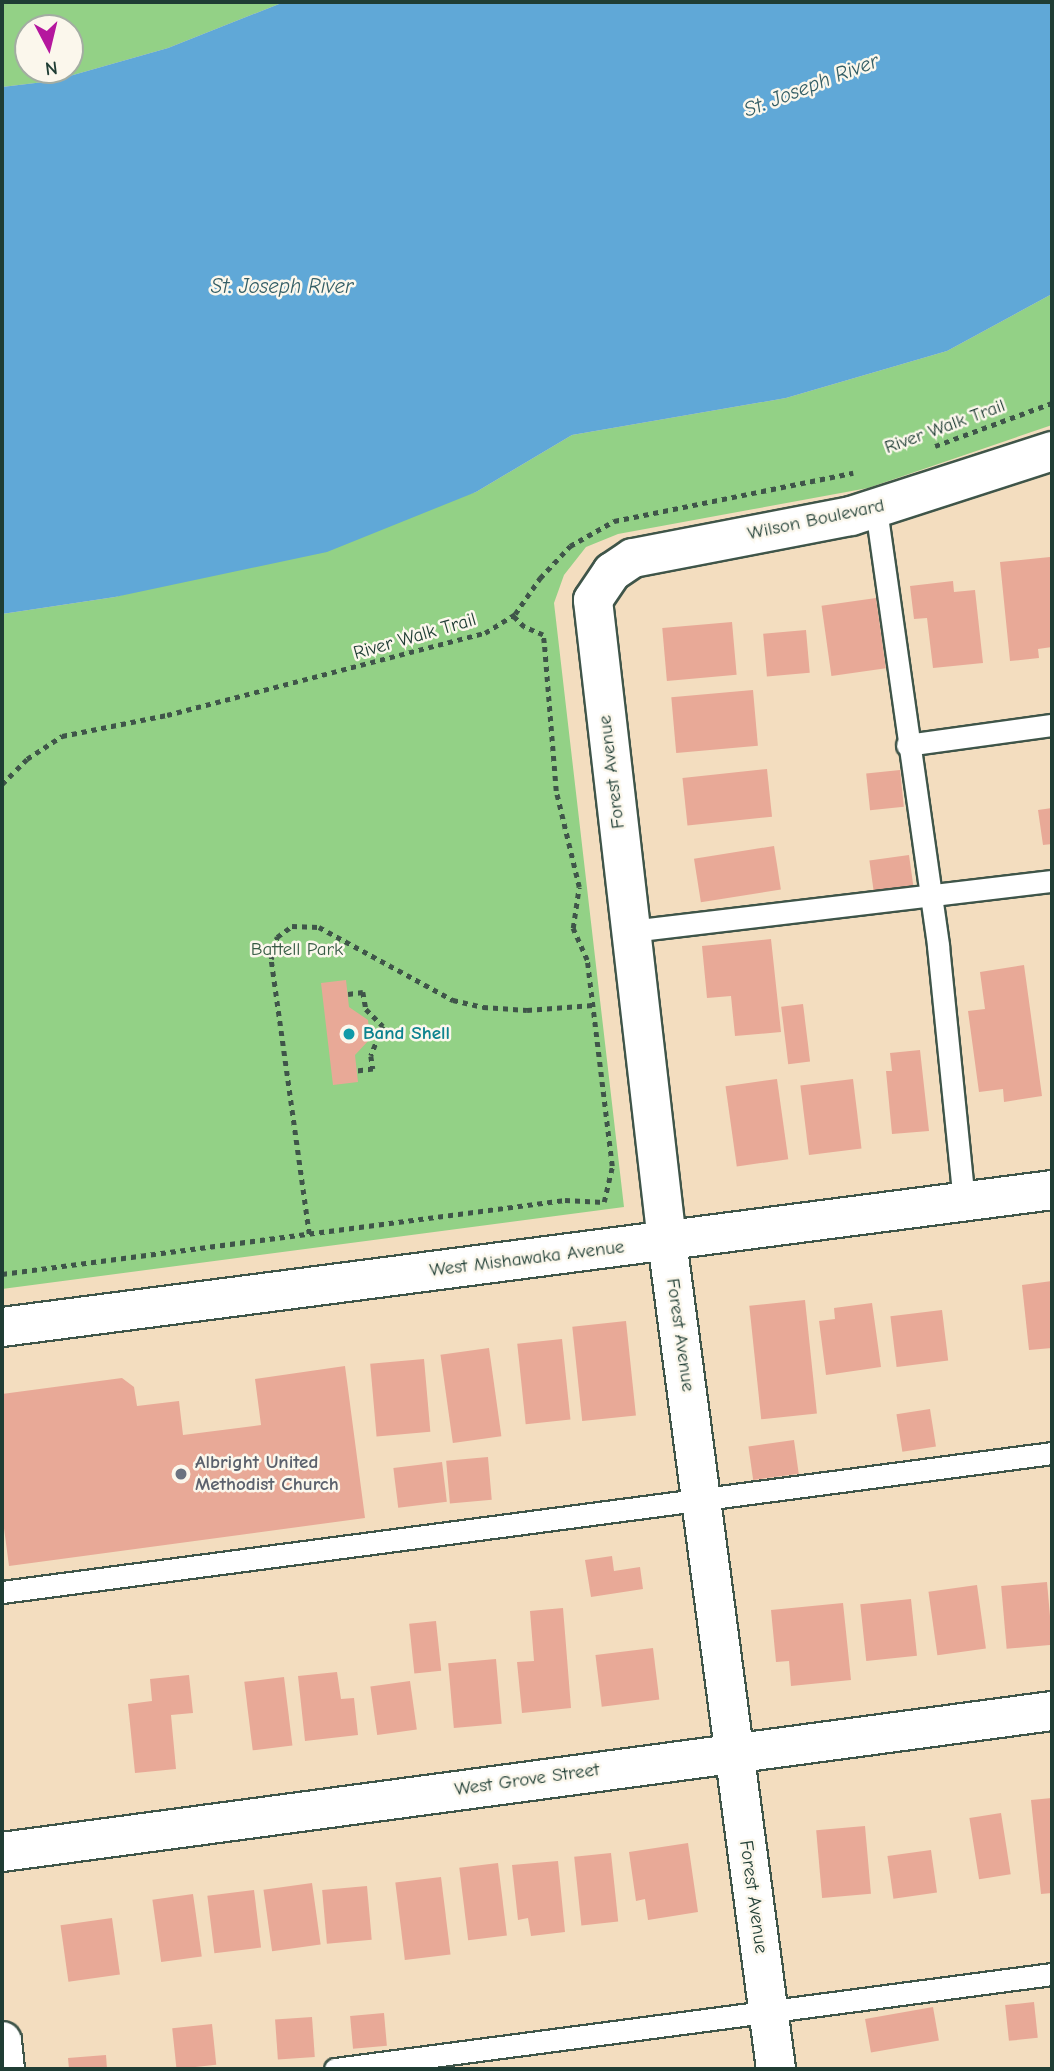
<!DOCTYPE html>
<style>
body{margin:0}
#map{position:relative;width:1054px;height:2071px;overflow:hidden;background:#f3ddbf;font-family:"Comic Neue",sans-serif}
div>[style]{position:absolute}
.green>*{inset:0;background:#93d186}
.water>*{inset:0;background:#60a8d7}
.building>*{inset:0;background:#e8a997;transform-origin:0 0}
.path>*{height:4.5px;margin-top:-2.25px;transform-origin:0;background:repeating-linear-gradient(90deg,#3f5549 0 5px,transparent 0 10px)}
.roads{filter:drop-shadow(2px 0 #3f5549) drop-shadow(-2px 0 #3f5549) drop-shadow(0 2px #3f5549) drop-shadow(0 -2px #3f5549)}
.service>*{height:21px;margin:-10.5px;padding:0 10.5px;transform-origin:10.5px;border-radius:10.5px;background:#fff}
.minor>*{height:38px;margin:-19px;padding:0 19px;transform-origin:19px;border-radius:19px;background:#fff}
.secondary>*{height:38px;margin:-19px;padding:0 19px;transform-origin:19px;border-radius:19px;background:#fff}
.dots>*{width:19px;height:19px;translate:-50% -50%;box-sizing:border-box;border:4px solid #fbf7ec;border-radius:50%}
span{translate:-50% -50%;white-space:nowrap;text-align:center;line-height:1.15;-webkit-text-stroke:5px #fbf7ec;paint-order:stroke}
.street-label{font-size:19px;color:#1f3d34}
.park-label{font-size:19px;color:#365b44}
.culture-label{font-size:19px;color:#0d838f;font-weight:700}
.left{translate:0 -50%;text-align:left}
.worship-label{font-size:19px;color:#5b616d;font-weight:700}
.water-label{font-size:21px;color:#325d65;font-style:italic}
.frame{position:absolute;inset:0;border:4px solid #1f3d34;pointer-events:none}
.north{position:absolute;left:14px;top:14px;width:70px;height:70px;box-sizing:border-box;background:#fbf7ec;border:2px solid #a3ada2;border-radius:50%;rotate:173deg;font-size:19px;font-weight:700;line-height:28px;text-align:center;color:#1f3d34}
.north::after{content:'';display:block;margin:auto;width:24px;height:32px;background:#b5179e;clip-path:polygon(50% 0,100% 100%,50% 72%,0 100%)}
</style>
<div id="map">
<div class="green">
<i style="clip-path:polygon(evenodd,2px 2px,284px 2px,168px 48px,52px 81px,2px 87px,2px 2px,28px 28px,70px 28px,70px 70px,28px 70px,28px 28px)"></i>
<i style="clip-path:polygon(1052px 294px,1052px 425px,868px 488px,618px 534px,586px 547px,564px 575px,554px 603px,624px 1207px,2px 1289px,2px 614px,115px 597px,476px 492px,572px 435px,786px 398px,947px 351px)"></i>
</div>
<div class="water">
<i style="clip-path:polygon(284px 2px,1052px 2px,1052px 294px,947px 351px,786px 398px,572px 435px,476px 492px,327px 552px,115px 597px,2px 614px,2px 87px,52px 81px,168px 48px)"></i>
</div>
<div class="building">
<i style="clip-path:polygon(1050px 557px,1052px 647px,1038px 649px,1039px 658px,1010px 661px,1000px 562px)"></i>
<i style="clip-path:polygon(953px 581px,954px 592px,975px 590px,983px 663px,933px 668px,927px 618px,914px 619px,910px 586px)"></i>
<i style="left:876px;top:598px;width:71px;height:55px;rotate:82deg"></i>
<i style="left:732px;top:622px;width:53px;height:70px;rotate:85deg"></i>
<i style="left:806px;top:630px;width:43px;height:43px;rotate:85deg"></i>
<i style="left:753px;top:690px;width:56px;height:82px;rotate:85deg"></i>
<i style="left:767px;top:769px;width:48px;height:85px;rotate:84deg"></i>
<i style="left:900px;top:770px;width:37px;height:34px;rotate:84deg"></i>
<i style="clip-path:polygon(1052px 808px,1052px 844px,1043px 845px,1038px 810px)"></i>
<i style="left:774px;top:846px;width:44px;height:81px;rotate:81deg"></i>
<i style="left:909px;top:855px;width:36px;height:40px;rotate:82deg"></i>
<i style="clip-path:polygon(771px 939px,781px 1032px,735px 1036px,731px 996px,707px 998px,702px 946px)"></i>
<i style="clip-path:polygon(1024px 965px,1042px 1096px,1004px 1102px,1003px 1089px,979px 1092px,968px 1011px,985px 1009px,980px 972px)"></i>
<i style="clip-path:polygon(346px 980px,349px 1007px,368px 1020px,370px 1039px,355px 1055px,358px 1082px,333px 1085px,321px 983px)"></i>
<i style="left:803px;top:1004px;width:58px;height:22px;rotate:83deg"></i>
<i style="clip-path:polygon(920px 1050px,929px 1131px,892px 1134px,886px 1071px,892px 1071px,890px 1053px)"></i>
<i style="left:777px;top:1079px;width:81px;height:52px;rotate:82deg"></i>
<i style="left:853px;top:1079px;width:70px;height:53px;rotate:83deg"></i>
<i style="clip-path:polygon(1052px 1281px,1052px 1348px,1029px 1350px,1022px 1285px)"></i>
<i style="left:805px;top:1300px;width:114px;height:56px;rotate:84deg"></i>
<i style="clip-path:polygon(872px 1303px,881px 1367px,826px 1375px,819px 1321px,835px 1319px,834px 1308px)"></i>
<i style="left:942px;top:1310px;width:51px;height:52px;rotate:83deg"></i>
<i style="left:626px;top:1321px;width:95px;height:54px;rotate:84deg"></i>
<i style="left:562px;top:1339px;width:81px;height:45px;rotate:84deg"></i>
<i style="left:489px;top:1348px;width:89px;height:49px;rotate:82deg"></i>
<i style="left:424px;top:1359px;width:73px;height:54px;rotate:85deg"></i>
<i style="clip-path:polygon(345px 1366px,365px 1518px,9px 1566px,2px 1513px,2px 1394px,122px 1378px,134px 1387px,137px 1406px,179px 1401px,183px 1435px,261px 1425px,255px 1379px)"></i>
<i style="left:930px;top:1409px;width:38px;height:34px;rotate:81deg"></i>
<i style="left:794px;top:1440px;width:34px;height:46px;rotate:82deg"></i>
<i style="left:488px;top:1457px;width:43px;height:42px;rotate:85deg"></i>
<i style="left:442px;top:1462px;width:40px;height:49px;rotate:83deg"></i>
<i style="clip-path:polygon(612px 1556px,614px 1571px,640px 1567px,643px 1589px,591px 1597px,585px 1560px)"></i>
<i style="left:1047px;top:1582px;width:63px;height:46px;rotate:85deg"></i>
<i style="left:977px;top:1585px;width:64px;height:49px;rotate:82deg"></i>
<i style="left:911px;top:1599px;width:57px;height:51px;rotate:84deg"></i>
<i style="clip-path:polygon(843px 1603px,851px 1680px,791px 1686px,789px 1661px,776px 1662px,771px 1610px)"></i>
<i style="clip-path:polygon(563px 1608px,571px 1708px,522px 1713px,517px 1662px,534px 1661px,530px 1611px)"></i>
<i style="left:436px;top:1621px;width:50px;height:27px;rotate:84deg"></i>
<i style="left:653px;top:1648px;width:52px;height:58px;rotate:83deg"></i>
<i style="left:496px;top:1659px;width:65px;height:48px;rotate:85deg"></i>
<i style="clip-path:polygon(337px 1672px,341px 1699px,354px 1698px,358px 1735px,305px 1741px,298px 1676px)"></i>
<i style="clip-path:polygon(189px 1675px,193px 1713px,171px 1715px,176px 1769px,135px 1773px,128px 1704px,152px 1701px,150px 1679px)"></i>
<i style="left:284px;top:1677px;width:69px;height:40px;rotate:83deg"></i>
<i style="left:410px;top:1681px;width:49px;height:40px;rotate:82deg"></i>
<i style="clip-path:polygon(1052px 1798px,1052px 1893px,1041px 1894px,1031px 1800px)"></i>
<i style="left:1001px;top:1813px;width:62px;height:32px;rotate:81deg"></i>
<i style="left:865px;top:1826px;width:68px;height:49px;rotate:85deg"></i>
<i style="clip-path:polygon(688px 1843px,698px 1912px,648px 1920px,645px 1899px,636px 1901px,629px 1852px)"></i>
<i style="left:931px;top:1850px;width:43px;height:44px;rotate:82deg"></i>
<i style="left:611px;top:1853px;width:69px;height:37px;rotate:84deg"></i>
<i style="clip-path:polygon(558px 1861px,565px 1932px,531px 1936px,528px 1918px,518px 1920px,512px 1865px)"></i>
<i style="left:498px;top:1863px;width:73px;height:39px;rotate:83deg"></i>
<i style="left:441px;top:1877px;width:78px;height:46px;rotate:83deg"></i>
<i style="left:312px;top:1883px;width:62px;height:49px;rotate:82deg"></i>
<i style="left:367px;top:1886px;width:54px;height:45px;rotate:85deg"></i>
<i style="left:254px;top:1890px;width:58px;height:47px;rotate:83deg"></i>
<i style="left:193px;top:1894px;width:63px;height:41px;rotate:82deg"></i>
<i style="left:112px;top:1918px;width:57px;height:52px;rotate:82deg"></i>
<i style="left:1034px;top:2002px;width:36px;height:29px;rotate:84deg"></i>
<i style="left:933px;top:2007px;width:34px;height:69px;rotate:80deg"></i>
<i style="left:384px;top:2013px;width:33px;height:34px;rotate:85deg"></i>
<i style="left:312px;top:2017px;width:40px;height:37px;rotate:86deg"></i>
<i style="left:212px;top:2024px;width:41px;height:40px;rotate:84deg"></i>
<i style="clip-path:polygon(106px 2055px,107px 2069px,69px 2069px,68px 2058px)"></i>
</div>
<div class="path">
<i style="left:935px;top:446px;width:125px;rotate:-20.2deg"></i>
<i style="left:2px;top:784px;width:35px;rotate:-45deg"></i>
<i style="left:27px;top:759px;width:42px;rotate:-33.3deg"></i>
<i style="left:62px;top:736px;width:107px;rotate:-11.3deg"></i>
<i style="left:167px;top:715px;width:328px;rotate:-14.5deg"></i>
<i style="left:485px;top:633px;width:36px;rotate:-32deg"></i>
<i style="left:515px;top:614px;width:44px;rotate:-55.2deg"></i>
<i style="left:540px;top:578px;width:44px;rotate:-46.8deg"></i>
<i style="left:570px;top:546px;width:51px;rotate:-29.6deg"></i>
<i style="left:614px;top:521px;width:244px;rotate:-11.4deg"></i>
<i style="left:348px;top:994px;width:15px;rotate:-8deg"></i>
<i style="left:363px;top:992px;width:17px;rotate:80deg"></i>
<i style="left:366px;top:1009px;width:24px;rotate:45deg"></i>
<i style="left:383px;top:1026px;width:32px;rotate:112deg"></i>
<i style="left:371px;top:1056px;width:13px;rotate:81deg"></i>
<i style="left:373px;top:1069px;width:16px;rotate:173deg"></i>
<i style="left:309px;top:1234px;width:278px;rotate:-97.9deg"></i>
<i style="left:271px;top:959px;width:23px;rotate:-75deg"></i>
<i style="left:277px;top:937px;width:19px;rotate:-36deg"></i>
<i style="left:292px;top:926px;width:27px;rotate:2deg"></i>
<i style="left:319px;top:927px;width:153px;rotate:28.6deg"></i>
<i style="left:453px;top:1000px;width:31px;rotate:13deg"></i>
<i style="left:483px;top:1007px;width:44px;rotate:3.9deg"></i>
<i style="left:527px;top:1010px;width:66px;rotate:-4.3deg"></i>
<i style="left:2px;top:1274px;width:568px;rotate:-7.49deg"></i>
<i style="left:565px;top:1200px;width:39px;rotate:3deg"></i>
<i style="left:604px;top:1202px;width:37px;rotate:-77deg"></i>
<i style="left:612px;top:1166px;width:208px;rotate:-96.9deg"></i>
<i style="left:587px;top:960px;width:35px;rotate:-114deg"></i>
<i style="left:573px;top:928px;width:41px;rotate:-81.7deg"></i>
<i style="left:579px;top:887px;width:99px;rotate:-103.5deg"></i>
<i style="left:556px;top:791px;width:148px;rotate:-94.6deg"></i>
<i style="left:544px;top:643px;width:8px;rotate:-97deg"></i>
<i style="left:543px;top:635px;width:21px;rotate:-157deg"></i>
<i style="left:524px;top:627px;width:16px;rotate:-135deg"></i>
</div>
<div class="roads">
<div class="service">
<i style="left:876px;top:509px;width:441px;rotate:81.9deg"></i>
<i style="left:938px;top:946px;width:256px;rotate:84.2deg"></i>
<i style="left:907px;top:745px;width:146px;rotate:-7.9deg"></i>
<i style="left:631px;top:931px;width:424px;rotate:-6.8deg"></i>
<i style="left:2px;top:1592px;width:1059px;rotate:-7.54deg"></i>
<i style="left:335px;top:2069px;width:723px;rotate:-7.55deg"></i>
</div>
<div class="minor">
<i style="left:2px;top:1852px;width:1059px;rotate:-7.65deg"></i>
<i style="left:2px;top:2041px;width:28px;rotate:84deg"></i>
<i style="left:776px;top:2069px;width:835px;rotate:-97.5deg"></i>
<i style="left:667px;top:1241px;width:645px;rotate:-96.59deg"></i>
<i style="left:593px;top:600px;width:34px;rotate:-56deg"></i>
<i style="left:612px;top:572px;width:25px;rotate:-34deg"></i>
<i style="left:633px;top:558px;width:222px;rotate:-10.9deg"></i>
<i style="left:851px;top:516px;width:211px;rotate:-17.9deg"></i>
</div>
<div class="secondary">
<i style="left:2px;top:1327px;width:1059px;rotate:-7.43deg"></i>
</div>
</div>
<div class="dots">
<i style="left:349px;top:1034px;background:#0f9aa8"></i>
<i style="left:181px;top:1474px;background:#6b7280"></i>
</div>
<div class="street-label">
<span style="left:945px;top:427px;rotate:-20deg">River Walk Trail</span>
<span style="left:816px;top:520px;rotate:-12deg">Wilson Boulevard</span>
<span style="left:415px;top:637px;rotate:-16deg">River Walk Trail</span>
<span style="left:612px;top:772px;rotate:-97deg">Forest Avenue</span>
<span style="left:527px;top:1259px;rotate:-7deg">West Mishawaka Avenue</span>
<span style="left:680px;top:1335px;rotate:82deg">Forest Avenue</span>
<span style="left:527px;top:1780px;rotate:-8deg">West Grove Street</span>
<span style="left:753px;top:1897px;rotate:82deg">Forest Avenue</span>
</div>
<div class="park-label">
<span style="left:297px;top:950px">Battell Park</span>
</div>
<div class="culture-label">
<span class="left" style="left:363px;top:1034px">Band Shell</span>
</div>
<div class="worship-label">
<span class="left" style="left:195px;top:1474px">Albright United<br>Methodist Church</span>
</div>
<div class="water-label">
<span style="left:811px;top:85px;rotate:-21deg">St. Joseph River</span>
<span style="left:282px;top:286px">St. Joseph River</span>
</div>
<div class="frame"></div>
<div class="north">N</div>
</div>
